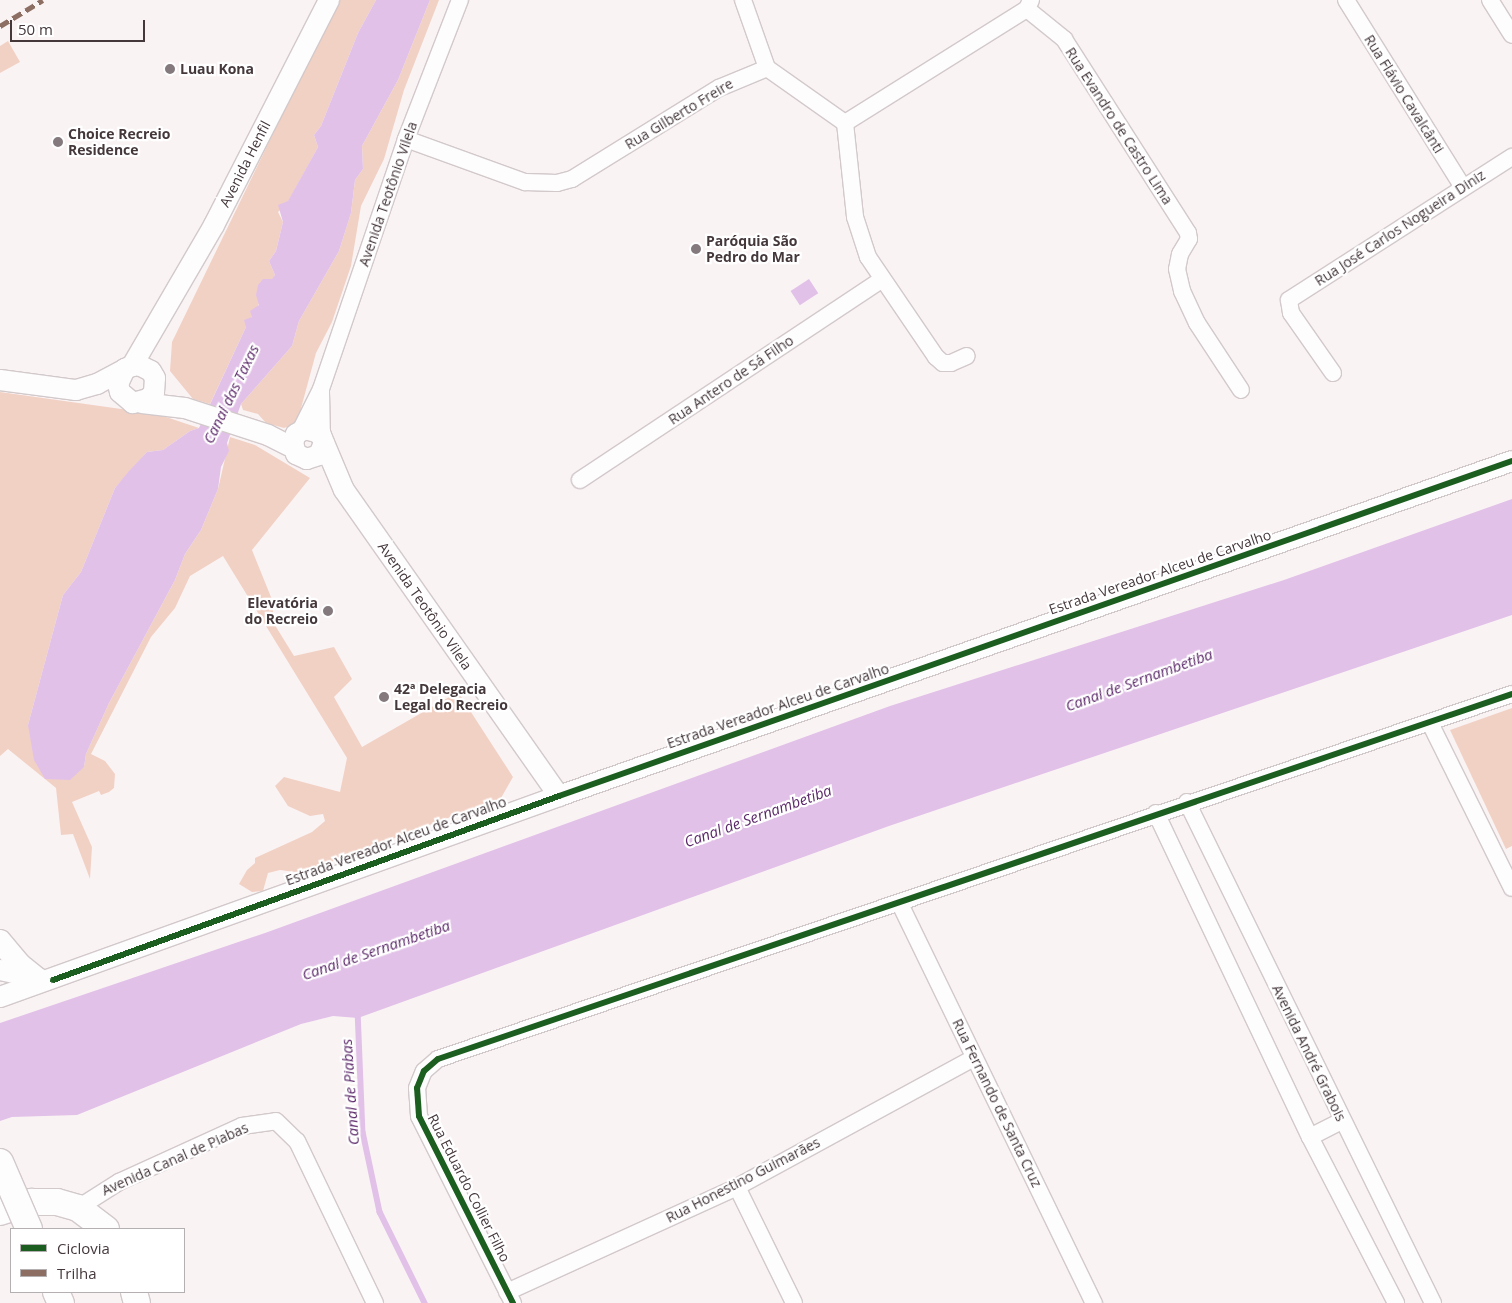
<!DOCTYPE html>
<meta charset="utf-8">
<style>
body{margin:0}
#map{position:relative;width:1512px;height:1303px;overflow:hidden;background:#faf3f4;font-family:"Open Sans",sans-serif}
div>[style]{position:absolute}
.green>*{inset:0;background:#f2d1c5}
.water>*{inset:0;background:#e2c1e8;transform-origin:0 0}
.stream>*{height:5.5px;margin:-2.75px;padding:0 2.75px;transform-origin:2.75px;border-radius:2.75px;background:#e2c1e8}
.roads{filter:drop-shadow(1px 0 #d2c9cb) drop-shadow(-1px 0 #d2c9cb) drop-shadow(0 1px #d2c9cb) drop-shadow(0 -1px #d2c9cb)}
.minor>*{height:16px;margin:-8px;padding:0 8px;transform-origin:8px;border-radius:8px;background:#fefdfd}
.tertiary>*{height:20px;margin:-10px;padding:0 10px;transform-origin:10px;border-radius:10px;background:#fefdfd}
.secondary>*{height:22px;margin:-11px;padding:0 11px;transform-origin:11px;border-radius:11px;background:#fefdfd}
.trunk>*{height:26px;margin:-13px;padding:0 13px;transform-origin:13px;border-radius:13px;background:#fefdfd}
.bridges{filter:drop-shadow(1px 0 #d2c9cb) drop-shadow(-1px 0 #d2c9cb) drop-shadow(0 1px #d2c9cb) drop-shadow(0 -1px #d2c9cb)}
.trunk-bridge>*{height:26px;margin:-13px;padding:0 13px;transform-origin:13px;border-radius:13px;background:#fefdfd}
.quiet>*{height:5px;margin-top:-2.5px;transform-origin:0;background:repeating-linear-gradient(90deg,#8d6e63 0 10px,transparent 0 15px)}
.cycleway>*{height:6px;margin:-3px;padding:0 3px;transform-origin:3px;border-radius:3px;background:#1b5e20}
.dots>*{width:14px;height:14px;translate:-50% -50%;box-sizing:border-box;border:2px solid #fff;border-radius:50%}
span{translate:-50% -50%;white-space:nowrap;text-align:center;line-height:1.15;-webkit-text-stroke:4.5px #fff;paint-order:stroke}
.poi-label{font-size:14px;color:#44383b;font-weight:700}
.left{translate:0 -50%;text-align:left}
.right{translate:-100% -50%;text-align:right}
.street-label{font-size:14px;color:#44383b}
.water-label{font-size:15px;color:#5c296a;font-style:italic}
.legend{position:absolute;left:10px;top:1228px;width:175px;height:65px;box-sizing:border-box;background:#fff;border:1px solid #b4afb1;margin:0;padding:6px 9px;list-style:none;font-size:15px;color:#44383b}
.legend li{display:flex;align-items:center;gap:10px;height:25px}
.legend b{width:25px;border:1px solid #b4afb1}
.scale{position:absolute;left:10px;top:20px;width:135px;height:22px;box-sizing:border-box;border:2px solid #44383b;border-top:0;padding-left:6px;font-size:15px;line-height:18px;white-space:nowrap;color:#44383b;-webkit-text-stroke:4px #fff;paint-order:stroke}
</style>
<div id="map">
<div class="green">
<i style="clip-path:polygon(338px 0,376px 0,358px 33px,321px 126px,314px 135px,318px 147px,288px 202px,278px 212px,283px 222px,276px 251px,269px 261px,275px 275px,246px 327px,210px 404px,193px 399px,170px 371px,172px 342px)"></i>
<i style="clip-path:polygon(430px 0,439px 0,404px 90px,384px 159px,361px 206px,351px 266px,332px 322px,316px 353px,297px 423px,284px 428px,266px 423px,258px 414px,243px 410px,241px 404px,292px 346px,299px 321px,339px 251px,351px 213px,355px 180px,363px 169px,362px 146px,398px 80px)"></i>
<i style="clip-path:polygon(8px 41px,20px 62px,0 73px,0 46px)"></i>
<i style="clip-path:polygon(0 392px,157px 414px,199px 428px,190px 431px,163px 450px,147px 452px,115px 488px,81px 572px,63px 595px,28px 725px,84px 767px,86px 754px,109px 703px,175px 580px,185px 554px,201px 530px,218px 489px,230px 437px,255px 445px,310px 478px,252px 550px,273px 602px,273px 622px,294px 656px,334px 647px,352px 679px,334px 697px,362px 747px,458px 692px,513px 777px,501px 798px,302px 873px,280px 870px,268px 873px,263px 891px,252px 892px,239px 884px,247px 870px,255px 863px,255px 858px,312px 832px,325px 821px,323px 814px,310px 816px,288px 806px,275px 786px,284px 777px,340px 792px,347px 758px,223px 556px,190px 576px,175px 608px,151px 637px,91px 754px,105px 761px,115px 774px,114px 788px,109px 792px,101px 795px,99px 791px,72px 802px,92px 847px,90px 879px,73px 834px,61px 835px,56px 788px,8px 749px,0 756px)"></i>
<i style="clip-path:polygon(1512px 708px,1512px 846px,1506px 849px,1450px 730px)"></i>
</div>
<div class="water">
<i style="clip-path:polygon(376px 0,430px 0,398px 80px,362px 146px,363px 169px,355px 180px,351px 213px,339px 251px,299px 321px,292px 346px,241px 404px,227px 443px,229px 451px,221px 467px,218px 489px,201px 530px,185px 554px,175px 580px,109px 703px,86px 754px,84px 767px,70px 780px,45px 779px,34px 760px,28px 725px,63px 595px,81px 572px,115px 488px,129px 471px,147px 452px,163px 450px,190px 431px,199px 428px,246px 327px,244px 320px,252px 317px,250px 311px,259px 305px,256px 295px,258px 285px,263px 279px,272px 279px,275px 275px,269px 261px,276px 251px,283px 222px,278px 205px,288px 201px,318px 147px,314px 135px,321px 126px,358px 33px)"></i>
<i style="left:809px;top:279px;width:17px;height:22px;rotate:57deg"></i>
<i style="clip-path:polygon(1512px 499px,1512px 615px,889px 826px,358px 1018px,333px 1016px,301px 1024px,77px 1115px,12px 1117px,0 1121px,0 1023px,265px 933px,890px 706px,1284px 580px)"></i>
</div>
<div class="stream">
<i style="left:358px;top:1010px;width:122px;rotate:87.7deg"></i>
<i style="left:363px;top:1132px;width:82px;rotate:78deg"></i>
<i style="left:380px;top:1212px;width:102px;rotate:63.7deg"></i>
</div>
<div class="roads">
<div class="minor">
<i style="left:743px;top:0;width:72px;rotate:70.6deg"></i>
<i style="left:1346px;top:0;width:221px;rotate:58deg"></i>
<i style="left:1490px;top:0;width:41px;rotate:57.8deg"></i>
<i style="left:1027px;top:9px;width:48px;rotate:39deg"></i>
<i style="left:1064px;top:39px;width:230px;rotate:57.4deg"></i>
<i style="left:1188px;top:233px;width:6px;rotate:81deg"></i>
<i style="left:1189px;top:239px;width:17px;rotate:121deg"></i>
<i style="left:1180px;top:254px;width:15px;rotate:101deg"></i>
<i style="left:1177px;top:269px;width:23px;rotate:77deg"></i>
<i style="left:1182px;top:291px;width:35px;rotate:65deg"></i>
<i style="left:1197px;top:323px;width:80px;rotate:56.7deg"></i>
<i style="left:845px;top:123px;width:95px;rotate:83.9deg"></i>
<i style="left:855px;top:217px;width:42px;rotate:72deg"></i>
<i style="left:868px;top:257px;width:121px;rotate:55.8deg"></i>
<i style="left:936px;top:357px;width:9px;rotate:41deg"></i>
<i style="left:943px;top:363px;width:8px"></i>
<i style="left:951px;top:363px;width:17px;rotate:-24deg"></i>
<i style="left:406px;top:139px;width:127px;rotate:19.9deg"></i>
<i style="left:525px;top:182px;width:32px;rotate:2deg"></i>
<i style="left:557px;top:183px;width:16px;rotate:-15deg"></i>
<i style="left:572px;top:179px;width:173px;rotate:-31.8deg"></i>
<i style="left:719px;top:88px;width:52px;rotate:-22.6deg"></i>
<i style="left:767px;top:68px;width:95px;rotate:35.2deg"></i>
<i style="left:845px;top:123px;width:215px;rotate:-32.1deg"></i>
<i style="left:1027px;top:9px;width:10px;rotate:-66deg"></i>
<i style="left:1333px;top:373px;width:73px;rotate:-125deg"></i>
<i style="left:1291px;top:313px;width:13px;rotate:-99deg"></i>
<i style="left:1289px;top:300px;width:265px;rotate:-32.7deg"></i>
<i style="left:321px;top:392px;width:46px;rotate:88.8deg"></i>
<i style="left:300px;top:431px;width:47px;rotate:-63.4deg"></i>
<i style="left:321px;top:389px;width:264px;rotate:-71.2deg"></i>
<i style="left:406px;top:139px;width:149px;rotate:-68.8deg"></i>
<i style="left:580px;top:480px;width:361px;rotate:-33.6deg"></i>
<i style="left:1430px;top:723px;width:184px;rotate:63.6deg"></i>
<i style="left:1187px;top:802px;width:558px;rotate:63.85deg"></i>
<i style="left:1156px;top:813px;width:359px;rotate:64.6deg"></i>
<i style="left:1310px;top:1137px;width:187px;rotate:62.6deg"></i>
<i style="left:900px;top:904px;width:444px;rotate:64.1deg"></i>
<i style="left:1310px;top:1137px;width:35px;rotate:-27deg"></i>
<i style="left:737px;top:1187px;width:129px;rotate:63.8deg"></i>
<i style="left:78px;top:1208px;width:49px;rotate:-32.4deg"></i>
<i style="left:119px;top:1182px;width:135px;rotate:-24.5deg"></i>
<i style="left:242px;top:1126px;width:34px;rotate:-8deg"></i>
<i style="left:276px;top:1121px;width:29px;rotate:44deg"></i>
<i style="left:297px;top:1141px;width:180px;rotate:64.3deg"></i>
<i style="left:507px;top:1292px;width:253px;rotate:-24.5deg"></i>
<i style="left:737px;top:1187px;width:270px;rotate:-28.6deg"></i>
<i style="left:513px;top:1303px;width:209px;rotate:-116.7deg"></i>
<i style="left:419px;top:1116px;width:28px;rotate:-94deg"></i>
<i style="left:417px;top:1088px;width:18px;rotate:-68deg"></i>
<i style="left:424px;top:1071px;width:18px;rotate:-41deg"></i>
<i style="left:438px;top:1059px;width:1134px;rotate:-18.77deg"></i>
</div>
<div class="tertiary">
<i style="left:132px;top:366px;width:163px;rotate:-59.8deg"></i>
<i style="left:214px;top:225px;width:253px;rotate:-62.9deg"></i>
<i style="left:0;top:380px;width:77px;rotate:7.5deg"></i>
<i style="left:76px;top:390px;width:22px;rotate:-16deg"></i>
<i style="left:97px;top:384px;width:32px;rotate:-28deg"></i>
<i style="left:125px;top:369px;width:8px;rotate:-23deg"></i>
<i style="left:132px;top:366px;width:7px;rotate:-8deg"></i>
<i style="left:139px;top:365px;width:13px;rotate:27deg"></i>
<i style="left:151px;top:371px;width:8px;rotate:60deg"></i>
<i style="left:155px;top:378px;width:15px;rotate:94deg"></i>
<i style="left:154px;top:393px;width:8px;rotate:135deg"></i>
<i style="left:148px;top:399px;width:16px;rotate:165deg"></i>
<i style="left:133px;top:403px;width:17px;rotate:-140deg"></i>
<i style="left:120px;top:392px;width:8px;rotate:-104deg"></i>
<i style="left:118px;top:384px;width:17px;rotate:-65deg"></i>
<i style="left:142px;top:403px;width:43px;rotate:6.6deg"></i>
<i style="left:185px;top:408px;width:87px;rotate:18deg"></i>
<i style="left:268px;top:435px;width:29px;rotate:27deg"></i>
<i style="left:324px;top:443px;width:13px;rotate:113deg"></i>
<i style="left:319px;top:455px;width:13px;rotate:162deg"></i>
<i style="left:307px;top:459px;width:12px;rotate:-156deg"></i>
<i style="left:296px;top:454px;width:11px;rotate:-105deg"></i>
<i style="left:293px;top:443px;width:9px;rotate:-72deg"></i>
<i style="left:296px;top:434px;width:10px;rotate:-29deg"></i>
<i style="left:305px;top:429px;width:16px;rotate:15deg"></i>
<i style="left:320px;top:433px;width:5px;rotate:68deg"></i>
<i style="left:322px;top:438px;width:56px;rotate:67.1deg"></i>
<i style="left:344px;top:490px;width:374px;rotate:54.9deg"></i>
<i style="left:0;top:970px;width:39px;rotate:12deg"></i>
<i style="left:0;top:997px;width:594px;rotate:-19.78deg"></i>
<i style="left:559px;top:796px;width:1010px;rotate:-19.37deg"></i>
</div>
<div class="secondary">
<i style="left:0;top:941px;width:30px;rotate:50deg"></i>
<i style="left:19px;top:964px;width:22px;rotate:39deg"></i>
</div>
<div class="trunk">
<i style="left:0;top:1212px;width:33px;rotate:-18deg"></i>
<i style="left:31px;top:1202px;width:26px"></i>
<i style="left:57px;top:1202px;width:22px;rotate:16deg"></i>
<i style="left:78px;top:1208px;width:35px;rotate:37deg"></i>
<i style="left:56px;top:1292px;width:12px;rotate:66deg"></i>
<i style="left:134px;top:1292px;width:11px;rotate:75deg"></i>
</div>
</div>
<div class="bridges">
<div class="trunk-bridge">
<i style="left:0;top:1162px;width:73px;rotate:66.6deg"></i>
</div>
</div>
<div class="quiet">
<i style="left:0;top:26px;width:50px;rotate:-31.2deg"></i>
</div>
<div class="cycleway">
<i style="left:53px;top:980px;width:538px;rotate:-19.98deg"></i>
<i style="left:559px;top:796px;width:1010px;rotate:-19.37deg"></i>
<i style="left:513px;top:1303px;width:209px;rotate:-116.7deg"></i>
<i style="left:419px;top:1116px;width:28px;rotate:-94deg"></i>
<i style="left:417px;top:1088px;width:18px;rotate:-68deg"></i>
<i style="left:424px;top:1071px;width:18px;rotate:-41deg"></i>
<i style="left:438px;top:1059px;width:1134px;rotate:-18.77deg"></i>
</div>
<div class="dots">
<i style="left:170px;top:69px;background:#84797c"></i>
<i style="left:58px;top:142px;background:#84797c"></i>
<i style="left:696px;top:249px;background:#84797c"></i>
<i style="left:328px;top:611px;background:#84797c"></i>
<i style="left:384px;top:697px;background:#84797c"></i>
</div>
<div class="poi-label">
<span class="left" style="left:180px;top:69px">Luau Kona</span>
<span class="left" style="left:68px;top:142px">Choice Recreio<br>Residence</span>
<span class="left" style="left:706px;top:249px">Paróquia São<br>Pedro do Mar</span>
<span class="right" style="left:318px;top:611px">Elevatória<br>do Recreio</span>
<span class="left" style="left:394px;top:697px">42ª Delegacia<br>Legal do Recreio</span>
</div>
<div class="street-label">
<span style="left:1404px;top:94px;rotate:58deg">Rua Flávio Cavalcânti</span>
<span style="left:679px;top:114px;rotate:-31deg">Rua Gilberto Freire</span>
<span style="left:1119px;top:126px;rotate:57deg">Rua Evandro de Castro Lima</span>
<span style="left:245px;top:164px;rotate:-63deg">Avenida Henfil</span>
<span style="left:388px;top:194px;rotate:-71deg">Avenida Teotônio Vilela</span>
<span style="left:1400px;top:228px;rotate:-33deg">Rua José Carlos Nogueira Diniz</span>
<span style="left:731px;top:380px;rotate:-34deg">Rua Antero de Sá Filho</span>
<span style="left:1160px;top:572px;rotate:-19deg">Estrada Vereador Alceu de Carvalho</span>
<span style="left:425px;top:606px;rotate:55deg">Avenida Teotônio Vilela</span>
<span style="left:778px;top:706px;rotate:-19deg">Estrada Vereador Alceu de Carvalho</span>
<span style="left:396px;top:841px;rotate:-20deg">Estrada Vereador Alceu de Carvalho</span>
<span style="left:1309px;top:1053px;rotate:64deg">Avenida André Grabois</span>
<span style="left:997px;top:1103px;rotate:64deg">Rua Fernando de Santa Cruz</span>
<span style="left:175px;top:1159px;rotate:-24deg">Avenida Canal de Piabas</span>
<span style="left:743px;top:1180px;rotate:-27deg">Rua Honestino Guimarães</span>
<span style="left:469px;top:1188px;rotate:63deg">Rua Eduardo Collier Filho</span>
</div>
<div class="water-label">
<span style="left:231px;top:394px;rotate:-64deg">Canal das Taxas</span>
<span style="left:1139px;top:680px;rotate:-20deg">Canal de Sernambetiba</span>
<span style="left:758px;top:816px;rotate:-20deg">Canal de Sernambetiba</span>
<span style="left:376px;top:950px;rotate:-19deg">Canal de Sernambetiba</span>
<span style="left:350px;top:1092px;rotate:-94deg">Canal de Piabas</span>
</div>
<ul class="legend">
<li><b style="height:6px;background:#1b5e20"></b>Ciclovia</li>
<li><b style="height:6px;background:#8d6e63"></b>Trilha</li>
</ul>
<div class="scale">50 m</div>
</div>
